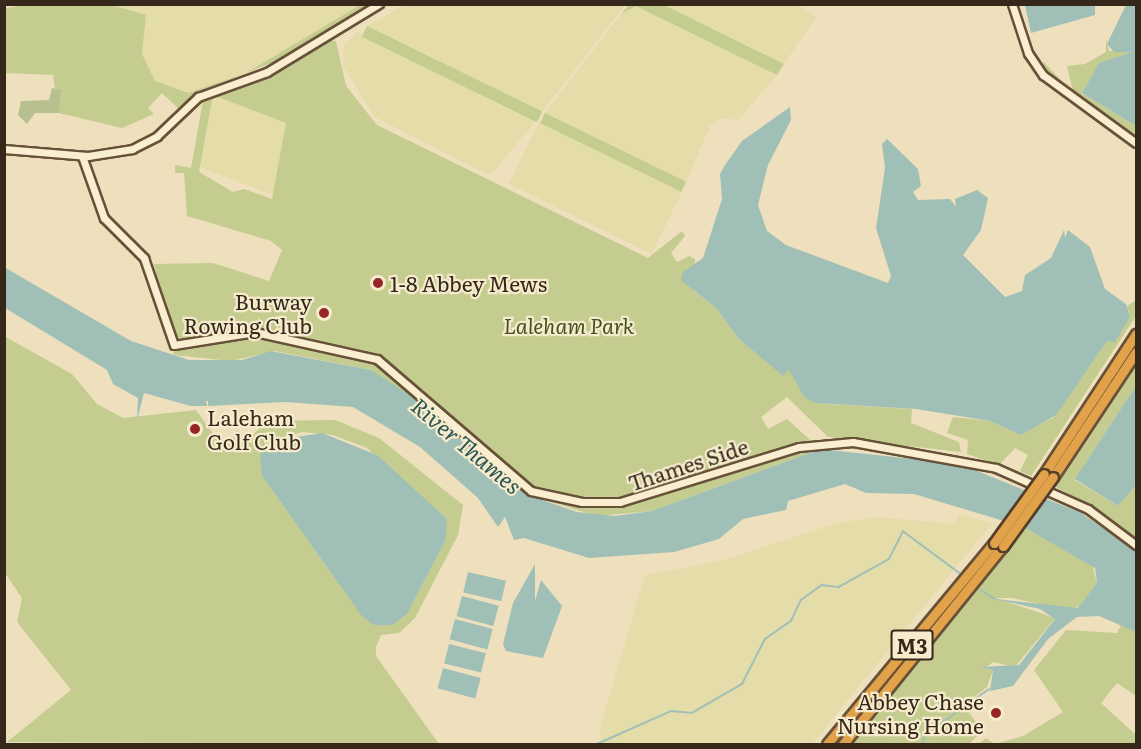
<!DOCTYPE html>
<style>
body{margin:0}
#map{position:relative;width:1141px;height:749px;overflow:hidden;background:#eee0bc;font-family:Literata,serif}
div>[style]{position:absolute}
.farmland>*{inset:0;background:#e4dca9;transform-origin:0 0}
.green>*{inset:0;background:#c4cc90;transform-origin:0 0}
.cemetery>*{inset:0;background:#b9c090}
.water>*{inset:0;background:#a0bfb7;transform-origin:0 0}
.stream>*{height:1.5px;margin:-0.75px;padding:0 0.75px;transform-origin:0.75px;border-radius:0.75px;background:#a0bfb7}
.roads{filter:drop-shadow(2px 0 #675139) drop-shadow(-2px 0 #675139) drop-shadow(0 2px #675139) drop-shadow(0 -2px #675139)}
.secondary>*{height:7px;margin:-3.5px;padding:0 3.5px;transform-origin:3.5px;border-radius:3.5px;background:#f9eecf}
.highway>*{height:9px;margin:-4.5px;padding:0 4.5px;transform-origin:4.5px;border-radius:4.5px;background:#e1a249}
.bridges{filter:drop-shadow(2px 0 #533e2a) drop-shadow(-2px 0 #533e2a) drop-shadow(0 2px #533e2a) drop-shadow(0 -2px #533e2a)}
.highway-bridge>*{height:9px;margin:-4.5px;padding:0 4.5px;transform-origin:4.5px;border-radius:4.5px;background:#e1a249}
.dots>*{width:16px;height:16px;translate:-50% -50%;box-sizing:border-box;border:3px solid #f6ebcc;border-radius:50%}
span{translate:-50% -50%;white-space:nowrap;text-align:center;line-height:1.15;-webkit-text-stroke:4.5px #f6ebcc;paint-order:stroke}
.shield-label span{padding:2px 4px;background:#f6ebcc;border:2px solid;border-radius:4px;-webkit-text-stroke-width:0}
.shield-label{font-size:20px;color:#35281b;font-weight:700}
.poi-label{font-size:21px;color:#35281b}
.left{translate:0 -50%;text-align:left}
.right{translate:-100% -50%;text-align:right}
.park-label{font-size:21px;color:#445121;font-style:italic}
.street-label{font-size:21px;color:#35281b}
.water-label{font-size:22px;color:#295553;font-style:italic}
.frame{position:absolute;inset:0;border:6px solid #35281b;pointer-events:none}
</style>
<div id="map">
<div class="farmland">
<i style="clip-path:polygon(112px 5px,360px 5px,246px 73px,188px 93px,155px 82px,142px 54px,146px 15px)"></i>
<i style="clip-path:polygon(405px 5px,625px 5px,542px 112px,367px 26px)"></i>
<i style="clip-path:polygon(636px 5px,777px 75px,738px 120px,722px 118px,710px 126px,686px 182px,545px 113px,621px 14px)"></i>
<i style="clip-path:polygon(664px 5px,799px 5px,816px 17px,784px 64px)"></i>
<i style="clip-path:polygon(357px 32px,536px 120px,493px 173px,486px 174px,375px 117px,343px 66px,344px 46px)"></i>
<i style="clip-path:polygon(213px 95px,286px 123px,273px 195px,200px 167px)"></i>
<i style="left:539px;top:122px;width:159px;height:69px;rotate:26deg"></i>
<i style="clip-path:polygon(959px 514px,992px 523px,812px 744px,602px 744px,599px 732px,645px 575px,725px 560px,834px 524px,874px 517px,955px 524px)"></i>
</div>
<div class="green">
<i style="clip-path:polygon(34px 4px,112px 5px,146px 15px,142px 54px,155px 81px,188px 93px,246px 73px,360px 5px,368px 5px,276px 61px,205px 89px,179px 109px,162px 93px,148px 108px,154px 114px,122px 128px,59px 113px,62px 90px,55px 89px,53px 75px,5px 73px,5px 8px)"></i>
<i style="clip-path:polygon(629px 5px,664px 5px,784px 64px,777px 75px,636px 6px,621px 14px)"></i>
<i style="left:367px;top:26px;width:195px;height:12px;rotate:26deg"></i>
<i style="clip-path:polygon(1106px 38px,1109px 51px,1132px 52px,1099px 63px,1082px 93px,1136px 126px,1136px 140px,1070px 95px,1041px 67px,1044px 62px,1074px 95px,1067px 66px,1085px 64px,1106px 52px)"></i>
<i style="clip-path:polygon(evenodd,329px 41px,336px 41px,346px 86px,377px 125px,648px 258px,682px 231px,685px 236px,671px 253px,677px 262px,689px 256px,695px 259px,693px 290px,717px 309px,738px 338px,783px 375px,789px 369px,804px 397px,826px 404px,912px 409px,911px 423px,959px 442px,961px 452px,828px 437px,787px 397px,761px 417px,768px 429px,787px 419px,820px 449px,652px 511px,597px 516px,525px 494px,371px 370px,275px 351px,231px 361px,174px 355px,154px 264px,213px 263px,269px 281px,282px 250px,271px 241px,187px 216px,184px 173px,175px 173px,175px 165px,191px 168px,203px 101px,329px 41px,213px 95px,286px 123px,272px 199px,244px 189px,233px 192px,199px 172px,213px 95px)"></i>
<i style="left:545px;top:113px;width:157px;height:11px;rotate:26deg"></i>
<i style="clip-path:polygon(1136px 300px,1136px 316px,1031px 476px,1020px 471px,1028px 455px,1015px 448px,999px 465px,967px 454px,968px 440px,947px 433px,953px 417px,990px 421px,1016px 433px,1053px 418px,1107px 341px,1114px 341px,1130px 317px,1127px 306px)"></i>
<i style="clip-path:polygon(evenodd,4px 336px,72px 374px,97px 404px,123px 418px,196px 410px,220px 443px,229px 444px,237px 430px,246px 441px,268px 421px,335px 420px,379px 438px,463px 505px,458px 535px,415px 618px,399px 633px,381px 635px,376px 647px,376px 656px,439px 744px,7px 742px,71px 690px,17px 622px,22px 598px,5px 573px,4px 336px,302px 432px,333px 435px,367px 448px,447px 519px,439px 552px,407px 614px,393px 625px,374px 625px,354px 605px,262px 476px,267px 443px,302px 432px)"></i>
<i style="clip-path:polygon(1136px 362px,1136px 386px,1075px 480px,1118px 506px,1136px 485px,1136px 541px,1106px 515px,1054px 486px)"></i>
<i style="clip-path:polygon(1024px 527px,1092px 564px,1097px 583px,1085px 605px,1067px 610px,1012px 598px,996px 598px,1055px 618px,1015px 667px,993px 662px,985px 668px,993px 670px,987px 687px,964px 705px,982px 731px,969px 744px,852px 744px)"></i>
<i style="clip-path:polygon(1121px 625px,1136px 632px,1136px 696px,1117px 683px,1101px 703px,1136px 735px,1136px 744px,979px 744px,986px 738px,994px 744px,1023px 736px,1063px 712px,1034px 670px,1066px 630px,1117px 633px)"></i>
</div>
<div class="cemetery">
<i style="clip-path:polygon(52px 88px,62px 90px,59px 113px,35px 113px,27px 124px,18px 115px,21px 101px,49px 100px)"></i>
</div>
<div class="water">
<i style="clip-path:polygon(1095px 5px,1095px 15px,1031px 33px,1025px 5px)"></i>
<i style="clip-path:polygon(1126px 5px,1136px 5px,1136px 126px,1082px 93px,1099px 63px,1132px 52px,1114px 52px,1107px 44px)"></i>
<i style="clip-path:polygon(790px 107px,791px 120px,768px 165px,758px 205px,767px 231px,786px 245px,888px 283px,891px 276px,876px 228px,885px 168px,882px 144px,887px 139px,918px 169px,921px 186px,913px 192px,918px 200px,950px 199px,956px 207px,955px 199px,977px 190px,988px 198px,981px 230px,963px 255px,1005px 297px,1022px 291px,1025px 275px,1051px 258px,1064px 230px,1065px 238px,1068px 230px,1090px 247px,1105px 289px,1126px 304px,1130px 317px,1115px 342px,1107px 341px,1056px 415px,1021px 435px,990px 421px,916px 409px,815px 403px,804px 397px,789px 370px,783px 376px,738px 338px,717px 309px,681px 280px,683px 272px,703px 258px,722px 199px,720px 174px,725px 165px,742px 141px)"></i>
<i style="clip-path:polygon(4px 267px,131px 341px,189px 360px,242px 360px,271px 351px,371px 370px,419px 401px,525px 494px,577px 512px,614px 516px,652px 511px,820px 449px,960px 464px,1081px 513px,1136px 551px,1136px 632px,1099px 616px,1077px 617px,1048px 639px,1013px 686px,990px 691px,993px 670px,981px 667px,1019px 665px,1055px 619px,1040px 609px,995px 599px,1078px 608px,1097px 583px,1095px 568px,1024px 527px,914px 494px,866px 493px,845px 484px,788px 501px,786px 510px,743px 519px,719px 539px,674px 552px,589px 558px,524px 538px,514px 540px,505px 517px,498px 527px,478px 498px,420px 447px,353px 407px,285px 402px,208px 406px,208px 401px,206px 401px,207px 406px,191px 406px,144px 393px,137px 420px,138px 398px,113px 384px,107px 370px,5px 308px)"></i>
<i style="clip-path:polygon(1136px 386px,1136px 485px,1118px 506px,1075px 479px)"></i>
<i style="clip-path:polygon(322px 433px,377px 455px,447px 519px,445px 541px,407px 614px,393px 625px,374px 625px,361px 615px,262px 476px,260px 455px,270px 441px)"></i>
<i style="clip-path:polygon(535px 564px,535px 601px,541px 580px,562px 606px,543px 658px,506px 651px,503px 644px,513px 603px)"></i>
<i style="left:468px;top:572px;width:39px;height:21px;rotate:13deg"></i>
<i style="left:462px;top:596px;width:38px;height:21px;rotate:15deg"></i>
<i style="left:455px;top:619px;width:39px;height:21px;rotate:15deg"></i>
<i style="left:449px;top:644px;width:38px;height:20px;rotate:14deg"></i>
<i style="left:443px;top:668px;width:39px;height:21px;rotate:15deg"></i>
</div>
<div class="stream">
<i style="left:981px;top:590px;width:17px;rotate:33deg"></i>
<i style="left:4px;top:744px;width:2px"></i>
<i style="left:597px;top:744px;width:81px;rotate:-24deg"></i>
<i style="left:671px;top:711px;width:21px;rotate:5deg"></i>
<i style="left:692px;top:713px;width:58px;rotate:-30.1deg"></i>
<i style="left:742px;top:684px;width:51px;rotate:-62.9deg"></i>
<i style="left:765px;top:639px;width:32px;rotate:-35deg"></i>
<i style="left:791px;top:621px;width:23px;rotate:-65deg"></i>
<i style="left:801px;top:600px;width:26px;rotate:-36deg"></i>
<i style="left:822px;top:585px;width:17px;rotate:7deg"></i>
<i style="left:839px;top:587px;width:57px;rotate:-29.2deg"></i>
<i style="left:889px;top:559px;width:31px;rotate:-63deg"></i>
<i style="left:903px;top:531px;width:72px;rotate:36.6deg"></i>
<i style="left:922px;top:744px;width:11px;rotate:-68deg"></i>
<i style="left:926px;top:734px;width:77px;rotate:-35.5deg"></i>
</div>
<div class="roads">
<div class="secondary">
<i style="left:1012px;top:4px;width:52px;rotate:71.9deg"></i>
<i style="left:1028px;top:53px;width:27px;rotate:56deg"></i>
<i style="left:1043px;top:75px;width:115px;rotate:36.2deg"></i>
<i style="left:4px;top:149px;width:84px;rotate:4.8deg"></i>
<i style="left:88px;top:156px;width:45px;rotate:-9deg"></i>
<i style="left:132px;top:149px;width:28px;rotate:-27deg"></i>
<i style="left:157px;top:136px;width:57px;rotate:-43.6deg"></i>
<i style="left:198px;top:97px;width:73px;rotate:-19.9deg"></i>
<i style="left:267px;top:72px;width:131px;rotate:-31.3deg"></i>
<i style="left:82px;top:156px;width:66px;rotate:70.5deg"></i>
<i style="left:104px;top:218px;width:57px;rotate:45deg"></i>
<i style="left:144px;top:258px;width:92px;rotate:71deg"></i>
<i style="left:174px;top:345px;width:82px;rotate:-9.1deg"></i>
<i style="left:255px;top:332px;width:125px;rotate:12.5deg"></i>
<i style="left:377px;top:359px;width:203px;rotate:40.6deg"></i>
<i style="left:531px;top:491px;width:52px;rotate:12.2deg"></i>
<i style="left:582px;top:502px;width:38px"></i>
<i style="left:620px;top:502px;width:187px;rotate:-17.1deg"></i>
<i style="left:799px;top:447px;width:54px;rotate:-5.3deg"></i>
<i style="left:853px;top:442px;width:145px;rotate:10.3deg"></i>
<i style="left:996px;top:468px;width:101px;rotate:24deg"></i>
<i style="left:1088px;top:509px;width:60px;rotate:36.9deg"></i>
</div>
<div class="highway">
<i style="left:1044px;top:474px;width:168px;rotate:-56.7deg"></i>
<i style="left:1053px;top:477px;width:150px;rotate:-56.4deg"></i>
<i style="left:827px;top:744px;width:261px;rotate:-50.3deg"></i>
<i style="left:843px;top:744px;width:255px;rotate:-51.1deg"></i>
</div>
</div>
<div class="bridges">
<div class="highway-bridge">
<i style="left:994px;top:543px;width:85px;rotate:-54.1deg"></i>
<i style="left:1003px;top:546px;width:85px;rotate:-54.1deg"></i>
</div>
</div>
<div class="dots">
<i style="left:378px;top:283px;background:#962625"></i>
<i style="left:324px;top:313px;background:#962625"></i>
<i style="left:195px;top:429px;background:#962625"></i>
<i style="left:996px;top:713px;background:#962625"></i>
</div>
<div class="shield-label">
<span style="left:912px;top:645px">M3</span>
</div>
<div class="poi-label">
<span class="left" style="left:390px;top:283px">1-8 Abbey Mews</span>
<span class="right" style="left:312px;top:313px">Burway<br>Rowing Club</span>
<span class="left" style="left:207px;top:429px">Laleham<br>Golf Club</span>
<span class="right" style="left:984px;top:713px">Abbey Chase<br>Nursing Home</span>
</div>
<div class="park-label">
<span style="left:569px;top:325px">Laleham Park</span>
</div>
<div class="street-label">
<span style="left:688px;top:464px;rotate:-18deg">Thames Side</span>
</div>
<div class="water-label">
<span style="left:467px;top:445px;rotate:40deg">River Thames</span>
</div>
<div class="frame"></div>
</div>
